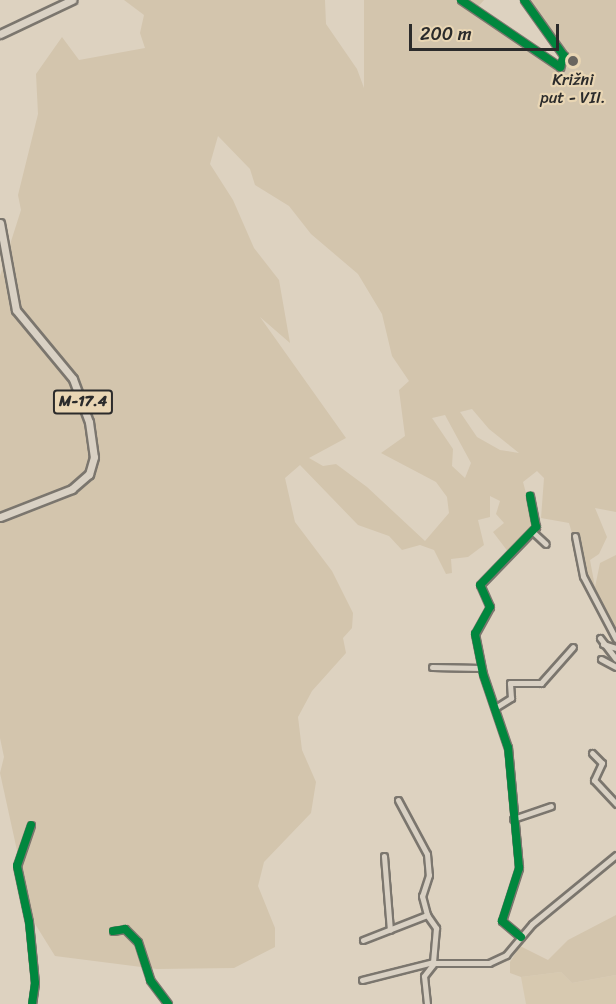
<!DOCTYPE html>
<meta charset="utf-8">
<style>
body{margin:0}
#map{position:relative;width:616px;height:1004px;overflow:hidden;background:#ddd2c0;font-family:Sriracha,sans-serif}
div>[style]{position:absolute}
.built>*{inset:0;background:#d7c9b0}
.green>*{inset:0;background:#d3c5ad}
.roads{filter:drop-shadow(2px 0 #7b766e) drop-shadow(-2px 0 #7b766e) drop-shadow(0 2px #7b766e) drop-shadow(0 -2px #7b766e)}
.minor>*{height:5px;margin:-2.5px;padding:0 2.5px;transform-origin:2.5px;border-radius:2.5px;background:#d9d1c4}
.major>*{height:7px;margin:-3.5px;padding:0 3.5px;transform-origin:3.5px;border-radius:3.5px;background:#d9d1c4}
.cycleway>*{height:8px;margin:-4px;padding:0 4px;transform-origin:4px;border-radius:4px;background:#00873e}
.dots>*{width:16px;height:16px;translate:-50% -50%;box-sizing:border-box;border:3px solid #e9d6b4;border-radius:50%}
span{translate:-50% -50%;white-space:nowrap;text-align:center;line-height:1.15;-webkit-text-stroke:4.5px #e9d6b4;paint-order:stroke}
.shield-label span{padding:2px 4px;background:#e9d6b4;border:2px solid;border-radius:4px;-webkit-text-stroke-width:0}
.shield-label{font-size:15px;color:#2b2b2b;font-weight:700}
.poi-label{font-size:16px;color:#2b2b2b}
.scale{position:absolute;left:409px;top:24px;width:150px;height:27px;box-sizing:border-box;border:3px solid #2b2b2b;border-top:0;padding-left:8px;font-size:18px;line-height:21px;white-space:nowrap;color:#2b2b2b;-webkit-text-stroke:4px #e9d6b4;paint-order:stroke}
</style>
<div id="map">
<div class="built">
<i style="clip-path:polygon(561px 972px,572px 983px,616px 975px,616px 1004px,526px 1004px,521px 977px)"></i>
</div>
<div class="green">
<i style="clip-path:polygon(evenodd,124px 0,325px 0,326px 24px,357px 69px,364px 88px,364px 0,484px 0,475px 10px,534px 46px,558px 67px,565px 61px,524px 0,616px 0,616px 512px,595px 508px,607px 537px,599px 554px,590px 560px,595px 587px,600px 563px,616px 555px,616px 639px,587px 585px,569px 523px,541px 518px,544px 478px,537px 471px,523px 482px,533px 519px,528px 533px,509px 553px,493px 532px,504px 523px,496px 514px,500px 501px,490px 496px,490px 517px,478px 520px,484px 545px,468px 557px,451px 559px,452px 573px,446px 574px,434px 550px,420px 545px,402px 550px,389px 536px,358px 525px,300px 465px,285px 478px,295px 522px,332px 571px,353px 613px,352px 628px,343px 638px,346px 653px,312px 691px,298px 717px,302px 750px,316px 782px,311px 813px,264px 862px,258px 886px,275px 928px,275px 947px,234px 968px,157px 969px,55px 956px,32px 919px,0 773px,4px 757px,0 738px,0 276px,21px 210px,18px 195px,38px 114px,36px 74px,62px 37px,79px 60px,145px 48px,140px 33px,144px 15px,124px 0,218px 136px,250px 169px,255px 185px,289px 206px,311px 234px,358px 274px,382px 314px,392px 356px,409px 381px,399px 390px,405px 436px,381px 453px,436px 482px,447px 497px,449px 513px,425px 541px,367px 487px,336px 464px,323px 466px,309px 458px,346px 438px,260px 317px,290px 343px,279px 280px,254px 248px,233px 200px,210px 164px,218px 136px,124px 0,472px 409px,489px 429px,519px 453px,500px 450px,477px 437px,460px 412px,472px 409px,124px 0,445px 415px,471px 463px,465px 478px,452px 466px,453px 449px,432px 418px,445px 415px)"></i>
<i style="clip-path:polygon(616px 915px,616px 975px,572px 983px,561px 972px,521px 977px,510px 973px,510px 962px,520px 946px,548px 960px,568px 940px)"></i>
</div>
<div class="roads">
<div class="minor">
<i style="left:461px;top:0;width:120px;rotate:34.1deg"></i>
<i style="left:560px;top:67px;width:12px;rotate:-70deg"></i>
<i style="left:564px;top:56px;width:69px;rotate:-125.5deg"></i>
<i style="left:534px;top:533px;width:16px;rotate:43deg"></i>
<i style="left:575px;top:536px;width:41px;rotate:78.7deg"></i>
<i style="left:583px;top:576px;width:71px;rotate:62.4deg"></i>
<i style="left:600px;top:638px;width:26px;rotate:53deg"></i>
<i style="left:603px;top:644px;width:14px;rotate:17deg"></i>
<i style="left:601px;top:659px;width:17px;rotate:28deg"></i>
<i style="left:432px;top:667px;width:49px;rotate:1.2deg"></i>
<i style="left:495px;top:708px;width:19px;rotate:-32deg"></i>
<i style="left:511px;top:698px;width:15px;rotate:-94deg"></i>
<i style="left:510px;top:683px;width:31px"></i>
<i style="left:541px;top:683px;width:48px;rotate:-48.4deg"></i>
<i style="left:592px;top:753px;width:14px;rotate:45deg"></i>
<i style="left:602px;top:763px;width:19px;rotate:115deg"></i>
<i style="left:594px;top:780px;width:33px;rotate:47deg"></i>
<i style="left:398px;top:800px;width:61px;rotate:61.8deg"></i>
<i style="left:427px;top:854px;width:21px;rotate:85deg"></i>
<i style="left:429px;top:875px;width:22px;rotate:108deg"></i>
<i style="left:422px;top:896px;width:20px;rotate:75deg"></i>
<i style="left:513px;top:819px;width:40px;rotate:-18.9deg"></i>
<i style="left:31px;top:825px;width:43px;rotate:108.9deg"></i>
<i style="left:17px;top:866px;width:57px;rotate:77.9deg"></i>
<i style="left:29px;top:922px;width:61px;rotate:84.4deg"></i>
<i style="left:35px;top:983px;width:21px;rotate:98deg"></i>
<i style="left:384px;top:856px;width:74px;rotate:85.4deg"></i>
<i style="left:113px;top:931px;width:12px;rotate:-9deg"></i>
<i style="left:125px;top:929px;width:18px;rotate:45deg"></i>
<i style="left:138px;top:942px;width:40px;rotate:72deg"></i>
<i style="left:150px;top:980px;width:30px;rotate:53deg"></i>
<i style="left:521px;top:937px;width:25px;rotate:-140deg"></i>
<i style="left:502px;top:921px;width:56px;rotate:-72.2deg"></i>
<i style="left:519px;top:868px;width:121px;rotate:-95.2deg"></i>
<i style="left:508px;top:748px;width:78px;rotate:-108.7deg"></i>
<i style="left:483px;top:674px;width:41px;rotate:-101.3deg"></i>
<i style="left:475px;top:634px;width:31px;rotate:-61deg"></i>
<i style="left:490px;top:607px;width:24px;rotate:-114deg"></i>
<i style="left:480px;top:585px;width:81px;rotate:-46deg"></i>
<i style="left:536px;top:527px;width:32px;rotate:-101deg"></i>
<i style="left:363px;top:940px;width:69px;rotate:-21.3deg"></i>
<i style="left:427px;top:915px;width:16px;rotate:55deg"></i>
<i style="left:436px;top:928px;width:33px;rotate:95deg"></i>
<i style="left:362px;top:980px;width:73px;rotate:-14.2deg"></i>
<i style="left:427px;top:1004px;width:28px;rotate:-96deg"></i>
<i style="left:424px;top:976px;width:16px;rotate:-52deg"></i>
<i style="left:434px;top:963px;width:55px"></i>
<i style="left:489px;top:963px;width:19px;rotate:-25deg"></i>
<i style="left:506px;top:955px;width:40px;rotate:-50deg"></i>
<i style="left:532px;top:924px;width:109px;rotate:-39.4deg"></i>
</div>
<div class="major">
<i style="left:0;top:34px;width:80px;rotate:-25.3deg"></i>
<i style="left:0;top:223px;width:88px;rotate:79.6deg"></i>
<i style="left:16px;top:310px;width:89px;rotate:50.4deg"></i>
<i style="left:73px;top:379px;width:46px;rotate:69.6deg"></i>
<i style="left:89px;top:422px;width:35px;rotate:82deg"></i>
<i style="left:94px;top:457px;width:18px;rotate:106deg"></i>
<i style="left:89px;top:474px;width:23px;rotate:139deg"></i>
<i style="left:72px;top:489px;width:77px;rotate:158.7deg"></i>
</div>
</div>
<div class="cycleway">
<i style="left:461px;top:0;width:120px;rotate:34.1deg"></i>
<i style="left:560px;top:67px;width:12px;rotate:-70deg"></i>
<i style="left:564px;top:56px;width:69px;rotate:-125.5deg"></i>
<i style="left:31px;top:825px;width:43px;rotate:108.9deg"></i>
<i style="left:17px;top:866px;width:57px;rotate:77.9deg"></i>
<i style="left:29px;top:922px;width:61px;rotate:84.4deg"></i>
<i style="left:35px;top:983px;width:21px;rotate:98deg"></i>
<i style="left:113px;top:931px;width:12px;rotate:-9deg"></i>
<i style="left:125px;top:929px;width:18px;rotate:45deg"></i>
<i style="left:138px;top:942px;width:40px;rotate:72deg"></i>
<i style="left:150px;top:980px;width:30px;rotate:53deg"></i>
<i style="left:521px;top:937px;width:25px;rotate:-140deg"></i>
<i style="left:502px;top:921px;width:56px;rotate:-72.2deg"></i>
<i style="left:519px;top:868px;width:121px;rotate:-95.2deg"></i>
<i style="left:508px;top:748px;width:78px;rotate:-108.7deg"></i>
<i style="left:483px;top:674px;width:41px;rotate:-101.3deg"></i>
<i style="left:475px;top:634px;width:31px;rotate:-61deg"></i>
<i style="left:490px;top:607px;width:24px;rotate:-114deg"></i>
<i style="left:480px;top:585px;width:81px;rotate:-46deg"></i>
<i style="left:536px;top:527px;width:32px;rotate:-101deg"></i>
</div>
<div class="dots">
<i style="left:573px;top:61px;background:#69655f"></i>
</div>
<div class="shield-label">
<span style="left:83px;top:402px">M-17.4</span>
</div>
<div class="poi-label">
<span style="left:573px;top:89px">Križni<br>put - VII.</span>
</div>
<div class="scale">200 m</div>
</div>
